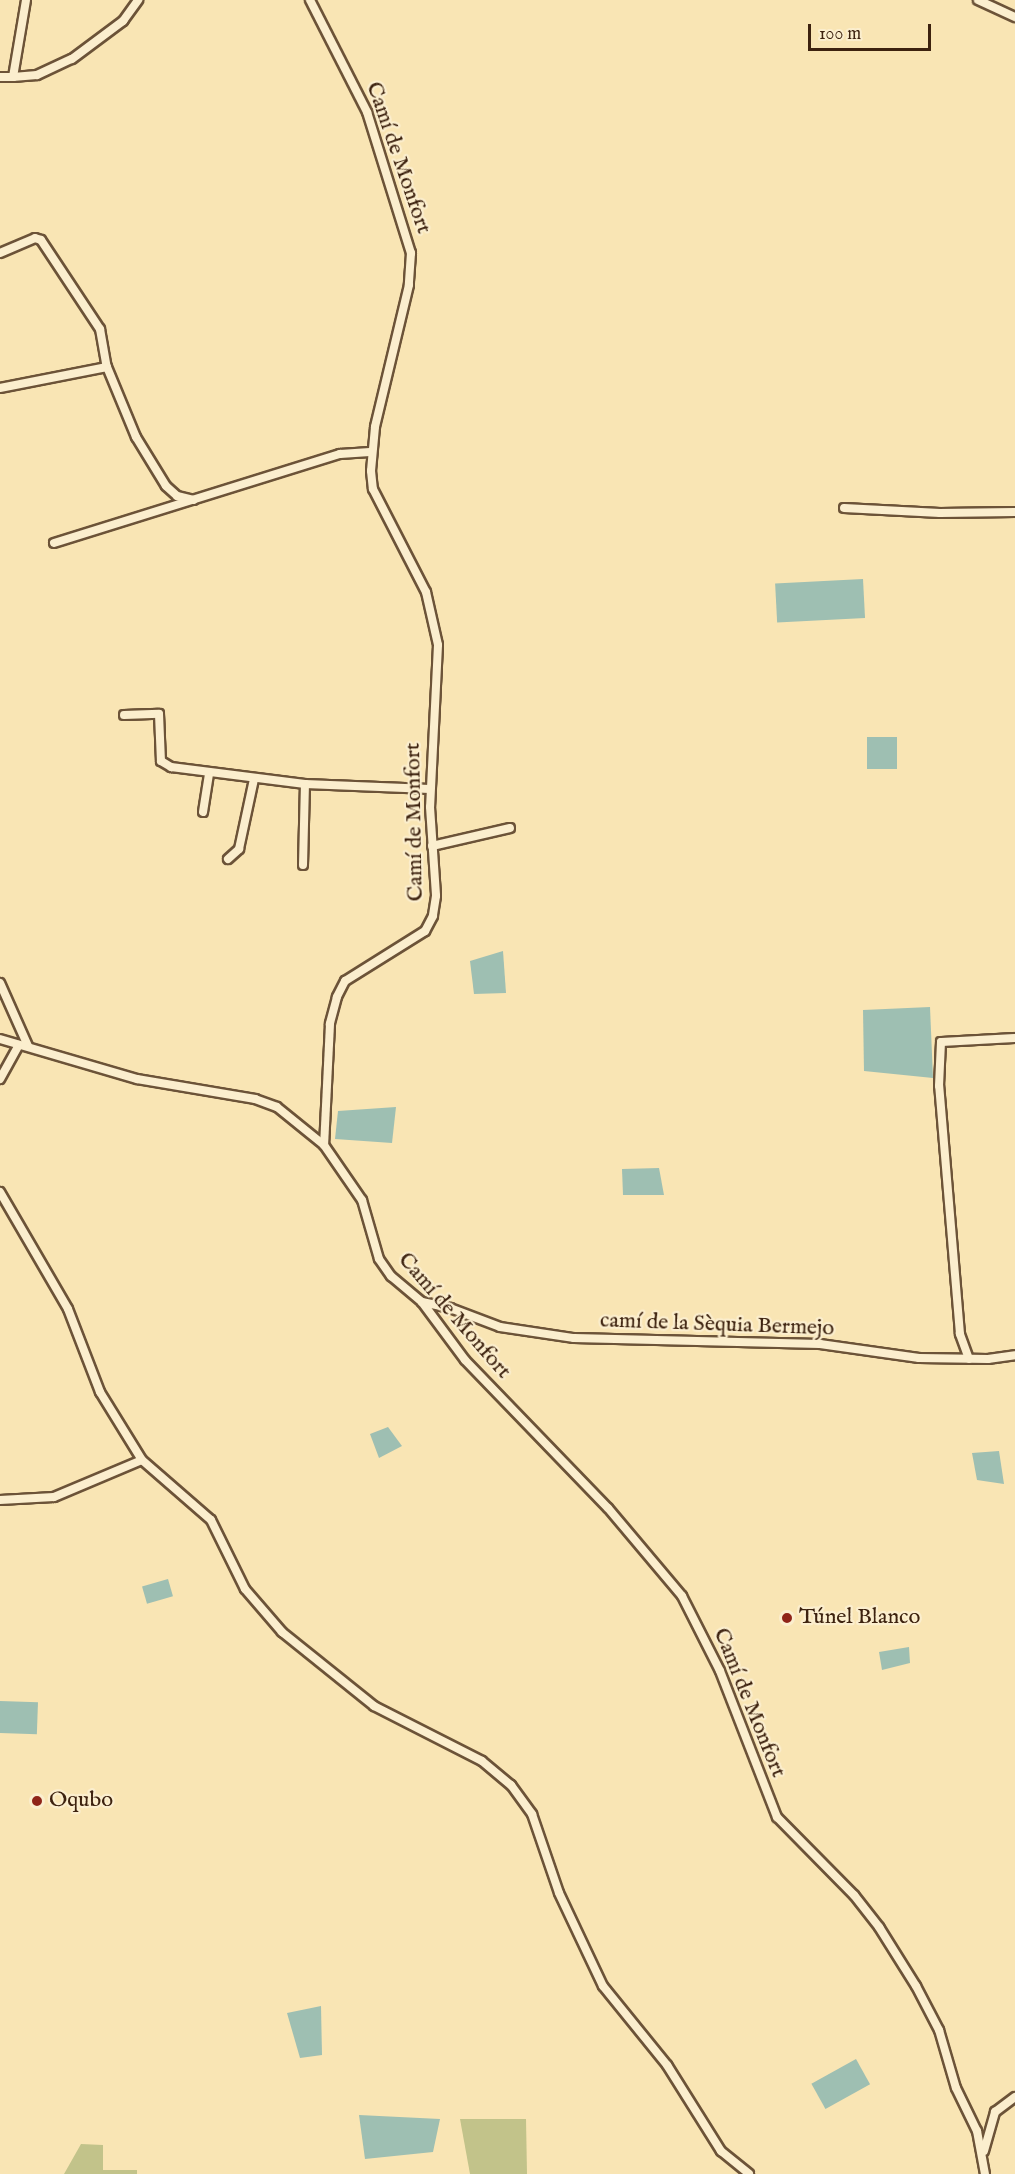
<!DOCTYPE html>
<meta charset="utf-8">
<style>
body{margin:0}
#map{position:relative;width:1015px;height:2174px;overflow:hidden;background:#f9e5b4;font-family:"IM FELL English",serif}
div>[style]{position:absolute}
.green>*{inset:0;background:#c2c38a}
.water>*{inset:0;background:#9ebfb2;transform-origin:0 0}
.roads{filter:drop-shadow(2px 0 #6c5338) drop-shadow(-2px 0 #6c5338) drop-shadow(0 2px #6c5338) drop-shadow(0 -2px #6c5338)}
.street>*{height:8px;margin:-4px;padding:0 4px;transform-origin:4px;border-radius:4px;background:#fbeece}
.dots>*{width:16px;height:16px;translate:-50% -50%;box-sizing:border-box;border:3px solid #fbeece;border-radius:50%}
span{translate:-50% -50%;white-space:nowrap;text-align:center;line-height:1.15;-webkit-text-stroke:4.5px #fbeece;paint-order:stroke}
.street-label{font-size:22px;color:#3d220f}
.poi-label{font-size:22px;color:#3d220f}
.left{translate:0 -50%;text-align:left}
.scale{position:absolute;left:808px;top:24px;width:123px;height:27px;box-sizing:border-box;border:3px solid #3d220f;border-top:0;padding-left:8px;font-size:18px;line-height:21px;white-space:nowrap;color:#3d220f;-webkit-text-stroke:4px #fbeece;paint-order:stroke}
</style>
<div id="map">
<div class="green">
<i style="clip-path:polygon(460px 2119px,526px 2119px,527px 2174px,470px 2174px)"></i>
<i style="clip-path:polygon(81px 2144px,103px 2145px,103px 2170px,137px 2170px,137px 2174px,64px 2174px)"></i>
</div>
<div class="water">
<i style="left:863px;top:579px;width:39px;height:88px;rotate:87deg"></i>
<i style="left:867px;top:737px;width:30px;height:32px"></i>
<i style="clip-path:polygon(503px 951px,506px 993px,474px 994px,470px 961px)"></i>
<i style="clip-path:polygon(930px 1007px,933px 1078px,864px 1071px,863px 1010px)"></i>
<i style="clip-path:polygon(396px 1107px,392px 1143px,335px 1139px,338px 1111px)"></i>
<i style="clip-path:polygon(659px 1168px,664px 1195px,623px 1195px,622px 1169px)"></i>
<i style="clip-path:polygon(388px 1427px,402px 1446px,379px 1458px,370px 1434px)"></i>
<i style="clip-path:polygon(999px 1451px,1004px 1484px,977px 1480px,972px 1453px)"></i>
<i style="left:168px;top:1579px;width:18px;height:27px;rotate:74deg"></i>
<i style="clip-path:polygon(909px 1647px,910px 1663px,882px 1670px,879px 1652px)"></i>
<i style="left:0;top:1701px;width:38px;height:32px;rotate:2deg"></i>
<i style="clip-path:polygon(321px 2006px,322px 2055px,300px 2058px,287px 2013px)"></i>
<i style="left:856px;top:2059px;width:29px;height:51px;rotate:61deg"></i>
<i style="clip-path:polygon(359px 2115px,440px 2119px,433px 2152px,365px 2159px)"></i>
</div>
<div class="roads">
<div class="street">
<i style="left:310px;top:0;width:126px;rotate:63deg"></i>
<i style="left:367px;top:112px;width:148px;rotate:72.7deg"></i>
<i style="left:411px;top:253px;width:32px;rotate:94deg"></i>
<i style="left:409px;top:285px;width:146px;rotate:103.5deg"></i>
<i style="left:375px;top:427px;width:44px;rotate:95.2deg"></i>
<i style="left:371px;top:471px;width:18px;rotate:84deg"></i>
<i style="left:373px;top:489px;width:116px;rotate:62.8deg"></i>
<i style="left:426px;top:592px;width:54px;rotate:77.2deg"></i>
<i style="left:438px;top:645px;width:162px;rotate:92.8deg"></i>
<i style="left:430px;top:807px;width:89px;rotate:86.1deg"></i>
<i style="left:436px;top:896px;width:20px;rotate:99deg"></i>
<i style="left:433px;top:916px;width:17px;rotate:118deg"></i>
<i style="left:425px;top:931px;width:94px;rotate:148deg"></i>
<i style="left:345px;top:981px;width:18px;rotate:117deg"></i>
<i style="left:337px;top:997px;width:28px;rotate:105deg"></i>
<i style="left:330px;top:1024px;width:121px;rotate:92.8deg"></i>
<i style="left:978px;top:0;width:41px;rotate:24.7deg"></i>
<i style="left:0;top:77px;width:13px"></i>
<i style="left:13px;top:77px;width:78px;rotate:-80.4deg"></i>
<i style="left:13px;top:77px;width:24px;rotate:-5deg"></i>
<i style="left:37px;top:75px;width:38px;rotate:-25deg"></i>
<i style="left:72px;top:59px;width:64px;rotate:-36.7deg"></i>
<i style="left:123px;top:21px;width:26px;rotate:-54deg"></i>
<i style="left:0;top:253px;width:38px;rotate:-23deg"></i>
<i style="left:35px;top:238px;width:6px;rotate:18deg"></i>
<i style="left:41px;top:240px;width:107px;rotate:56.5deg"></i>
<i style="left:100px;top:329px;width:39px;rotate:80deg"></i>
<i style="left:0;top:388px;width:109px;rotate:-11.1deg"></i>
<i style="left:107px;top:367px;width:76px;rotate:67.5deg"></i>
<i style="left:136px;top:437px;width:57px;rotate:58.5deg"></i>
<i style="left:166px;top:486px;width:15px;rotate:42deg"></i>
<i style="left:177px;top:496px;width:17px;rotate:13deg"></i>
<i style="left:844px;top:508px;width:96px;rotate:3deg"></i>
<i style="left:940px;top:513px;width:75px;rotate:-0.8deg"></i>
<i style="left:54px;top:543px;width:300px;rotate:-17.3deg"></i>
<i style="left:340px;top:454px;width:30px;rotate:-4deg"></i>
<i style="left:124px;top:715px;width:35px;rotate:-2deg"></i>
<i style="left:159px;top:714px;width:47px;rotate:87.6deg"></i>
<i style="left:161px;top:761px;width:12px;rotate:31deg"></i>
<i style="left:171px;top:767px;width:135px;rotate:7.2deg"></i>
<i style="left:305px;top:784px;width:125px;rotate:2.3deg"></i>
<i style="left:203px;top:812px;width:39px;rotate:-81deg"></i>
<i style="left:432px;top:846px;width:80px;rotate:-13deg"></i>
<i style="left:228px;top:859px;width:15px;rotate:-42deg"></i>
<i style="left:239px;top:849px;width:72px;rotate:-77.9deg"></i>
<i style="left:303px;top:865px;width:81px;rotate:-88.6deg"></i>
<i style="left:0;top:983px;width:69px;rotate:66deg"></i>
<i style="left:0;top:1039px;width:143px;rotate:16.3deg"></i>
<i style="left:137px;top:1079px;width:120px;rotate:9.6deg"></i>
<i style="left:255px;top:1099px;width:23px;rotate:20deg"></i>
<i style="left:277px;top:1107px;width:60px;rotate:39deg"></i>
<i style="left:324px;top:1145px;width:67px;rotate:55.4deg"></i>
<i style="left:362px;top:1200px;width:61px;rotate:73.9deg"></i>
<i style="left:379px;top:1259px;width:21px;rotate:55deg"></i>
<i style="left:391px;top:1276px;width:40px;rotate:40deg"></i>
<i style="left:422px;top:1302px;width:72px;rotate:53.4deg"></i>
<i style="left:465px;top:1360px;width:206px;rotate:46deg"></i>
<i style="left:608px;top:1508px;width:115px;rotate:49.9deg"></i>
<i style="left:682px;top:1596px;width:84px;rotate:63.1deg"></i>
<i style="left:720px;top:1671px;width:157px;rotate:68.7deg"></i>
<i style="left:777px;top:1817px;width:110px;rotate:45.4deg"></i>
<i style="left:854px;top:1895px;width:41px;rotate:52deg"></i>
<i style="left:879px;top:1927px;width:70px;rotate:57.9deg"></i>
<i style="left:916px;top:1986px;width:50px;rotate:62.4deg"></i>
<i style="left:939px;top:2030px;width:60px;rotate:73.7deg"></i>
<i style="left:956px;top:2088px;width:48px;rotate:64deg"></i>
<i style="left:977px;top:2131px;width:44px;rotate:79.5deg"></i>
<i style="left:0;top:1079px;width:39px;rotate:-61deg"></i>
<i style="left:0;top:1192px;width:135px;rotate:59.8deg"></i>
<i style="left:68px;top:1309px;width:89px;rotate:68.9deg"></i>
<i style="left:100px;top:1392px;width:80px;rotate:58.3deg"></i>
<i style="left:142px;top:1460px;width:91px;rotate:41deg"></i>
<i style="left:211px;top:1520px;width:77px;rotate:63.8deg"></i>
<i style="left:245px;top:1589px;width:57px;rotate:49.3deg"></i>
<i style="left:282px;top:1632px;width:118px;rotate:38.8deg"></i>
<i style="left:374px;top:1706px;width:121px;rotate:27deg"></i>
<i style="left:482px;top:1761px;width:38px;rotate:40deg"></i>
<i style="left:511px;top:1785px;width:36px;rotate:54deg"></i>
<i style="left:532px;top:1814px;width:83px;rotate:71.1deg"></i>
<i style="left:559px;top:1893px;width:103px;rotate:64.7deg"></i>
<i style="left:603px;top:1986px;width:102px;rotate:51deg"></i>
<i style="left:667px;top:2065px;width:102px;rotate:57.9deg"></i>
<i style="left:721px;top:2151px;width:36px;rotate:39deg"></i>
<i style="left:422px;top:1302px;width:29px;rotate:12deg"></i>
<i style="left:450px;top:1308px;width:53px;rotate:20.8deg"></i>
<i style="left:500px;top:1327px;width:75px;rotate:8.5deg"></i>
<i style="left:574px;top:1338px;width:246px;rotate:1.4deg"></i>
<i style="left:820px;top:1344px;width:100px;rotate:8deg"></i>
<i style="left:919px;top:1358px;width:69px;rotate:0.8deg"></i>
<i style="left:988px;top:1359px;width:27px;rotate:-8deg"></i>
<i style="left:969px;top:1359px;width:27px;rotate:-110deg"></i>
<i style="left:960px;top:1334px;width:249px;rotate:-94.8deg"></i>
<i style="left:939px;top:1086px;width:44px;rotate:-87.4deg"></i>
<i style="left:941px;top:1042px;width:74px;rotate:-3.1deg"></i>
<i style="left:0;top:1500px;width:54px;rotate:-3.2deg"></i>
<i style="left:54px;top:1497px;width:95px;rotate:-22.8deg"></i>
<i style="left:984px;top:2151px;width:41px;rotate:-74.2deg"></i>
<i style="left:995px;top:2112px;width:25px;rotate:-37deg"></i>
</div>
</div>
<div class="dots">
<i style="left:787px;top:1618px;background:#8f2418"></i>
<i style="left:37px;top:1801px;background:#8f2418"></i>
</div>
<div class="street-label">
<span style="left:398px;top:158px;rotate:71deg">Camí de Monfort</span>
<span style="left:415px;top:822px;rotate:-91deg">Camí de Monfort</span>
<span style="left:454px;top:1316px;rotate:49deg">Camí de Monfort</span>
<span style="left:717px;top:1325px;rotate:2deg">camí de la Sèquia Bermejo</span>
<span style="left:749px;top:1703px;rotate:68deg">Camí de Monfort</span>
</div>
<div class="poi-label">
<span class="left" style="left:799px;top:1618px">Túnel Blanco</span>
<span class="left" style="left:49px;top:1801px">Oqubo</span>
</div>
<div class="scale">100 m</div>
</div>
